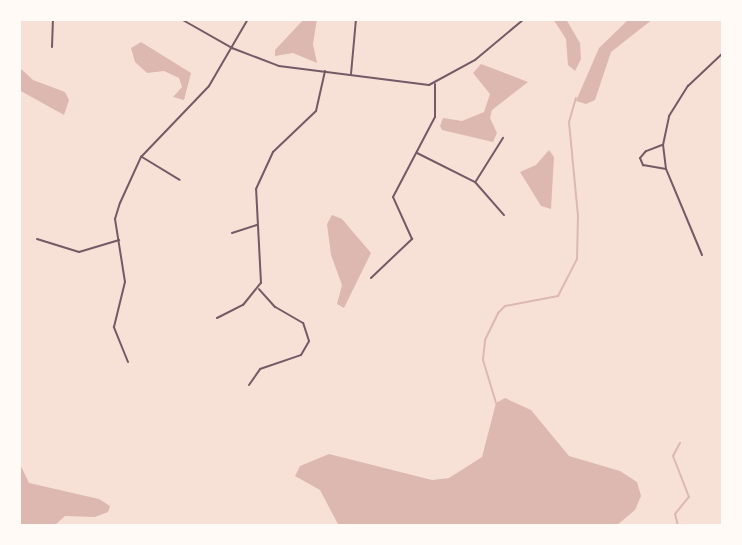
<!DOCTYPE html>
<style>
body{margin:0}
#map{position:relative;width:742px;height:545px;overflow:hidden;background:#f7e1d7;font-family:Bitter,serif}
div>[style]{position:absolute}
.water>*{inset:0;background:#dcb8b0}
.stream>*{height:2px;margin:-1px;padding:0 1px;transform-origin:1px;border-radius:1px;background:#dcb8b0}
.minor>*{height:2px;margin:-1px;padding:0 1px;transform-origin:1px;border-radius:1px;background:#755966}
span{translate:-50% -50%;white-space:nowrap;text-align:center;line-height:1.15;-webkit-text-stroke:5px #fffaf5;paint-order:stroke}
.frame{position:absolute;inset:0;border:21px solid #fffaf5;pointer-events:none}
</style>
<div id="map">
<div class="water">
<i style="clip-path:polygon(304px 19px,317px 19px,313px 44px,317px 63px,293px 53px,275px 56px,275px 50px)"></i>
<i style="clip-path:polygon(553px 19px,566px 19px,580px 43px,581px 59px,575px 71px,568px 65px,566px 39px)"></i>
<i style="clip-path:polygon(629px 19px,653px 19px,611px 52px,595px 100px,586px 104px,576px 101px,599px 48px)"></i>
<i style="clip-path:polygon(141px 42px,191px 73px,184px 100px,173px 97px,182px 87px,179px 78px,164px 71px,147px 73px,135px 62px,131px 48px)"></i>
<i style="clip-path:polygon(481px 64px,528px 82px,492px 110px,490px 118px,497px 133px,493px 142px,442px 130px,440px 126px,443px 118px,462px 121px,484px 112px,490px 94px,473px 73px)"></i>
<i style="clip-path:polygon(19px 67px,33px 80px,65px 92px,69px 100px,64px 115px,19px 90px)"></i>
<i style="clip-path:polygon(549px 150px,554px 157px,551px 209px,541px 206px,520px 172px,536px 165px)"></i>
<i style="clip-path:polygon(332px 215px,342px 219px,371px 253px,344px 308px,337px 304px,342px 285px,331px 255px,327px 224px)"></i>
<i style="clip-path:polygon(505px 398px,531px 410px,569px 456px,620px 471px,637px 482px,641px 496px,635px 510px,616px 526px,339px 526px,320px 490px,295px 476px,300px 466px,329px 454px,432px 480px,449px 478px,482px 457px,496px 403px)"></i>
<i style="clip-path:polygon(19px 462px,29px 483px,99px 499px,110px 506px,108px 512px,95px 517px,65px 516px,54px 526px,19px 526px)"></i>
</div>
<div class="stream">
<i style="left:496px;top:403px;width:45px;rotate:-106.8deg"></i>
<i style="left:483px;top:360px;width:20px;rotate:-84deg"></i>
<i style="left:485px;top:340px;width:30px;rotate:-64deg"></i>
<i style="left:498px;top:313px;width:10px;rotate:-45deg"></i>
<i style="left:505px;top:306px;width:54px;rotate:-10.7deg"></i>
<i style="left:558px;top:296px;width:42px;rotate:-62.8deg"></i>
<i style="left:577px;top:259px;width:43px;rotate:-88.7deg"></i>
<i style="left:578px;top:216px;width:94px;rotate:-95.5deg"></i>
<i style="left:569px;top:122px;width:25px;rotate:-74deg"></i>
<i style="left:678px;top:526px;width:12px;rotate:-104deg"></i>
<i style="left:675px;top:514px;width:22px;rotate:-51deg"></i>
<i style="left:689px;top:497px;width:44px;rotate:-111.3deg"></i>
<i style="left:673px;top:456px;width:15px;rotate:-62deg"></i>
</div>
<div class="minor">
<i style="left:181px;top:19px;width:59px;rotate:29.6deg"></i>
<i style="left:232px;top:48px;width:50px;rotate:21deg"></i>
<i style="left:279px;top:66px;width:151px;rotate:7.2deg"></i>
<i style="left:429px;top:85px;width:52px;rotate:-28.5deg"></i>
<i style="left:475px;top:60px;width:64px;rotate:-39.9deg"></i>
<i style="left:52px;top:47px;width:28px;rotate:-88deg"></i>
<i style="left:351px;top:74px;width:55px;rotate:-84.8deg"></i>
<i style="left:662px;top:145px;width:17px;rotate:159deg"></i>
<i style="left:646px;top:151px;width:9px;rotate:131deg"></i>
<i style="left:640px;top:158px;width:8px;rotate:67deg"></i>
<i style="left:643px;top:165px;width:22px;rotate:10deg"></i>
<i style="left:417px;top:153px;width:65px;rotate:26.6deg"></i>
<i style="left:475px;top:182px;width:44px;rotate:48.7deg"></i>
<i style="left:142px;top:157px;width:44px;rotate:31.2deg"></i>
<i style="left:476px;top:181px;width:51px;rotate:-57.9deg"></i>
<i style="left:232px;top:233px;width:26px;rotate:-18deg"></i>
<i style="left:37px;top:239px;width:44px;rotate:17.2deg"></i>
<i style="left:79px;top:252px;width:42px;rotate:-16.7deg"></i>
<i style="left:702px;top:255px;width:93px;rotate:-112.7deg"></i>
<i style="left:666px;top:169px;width:24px;rotate:-97deg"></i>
<i style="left:663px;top:145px;width:30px;rotate:-78deg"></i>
<i style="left:669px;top:116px;width:36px;rotate:-58deg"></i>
<i style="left:688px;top:86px;width:48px;rotate:-43.3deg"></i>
<i style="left:371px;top:278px;width:57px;rotate:-43.6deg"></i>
<i style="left:412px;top:239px;width:46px;rotate:-114.3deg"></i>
<i style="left:393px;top:197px;width:90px;rotate:-62.3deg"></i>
<i style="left:435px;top:117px;width:33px;rotate:-90deg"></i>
<i style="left:217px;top:318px;width:29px;rotate:-27deg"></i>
<i style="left:243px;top:305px;width:28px;rotate:-51deg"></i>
<i style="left:261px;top:283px;width:94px;rotate:-93deg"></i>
<i style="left:256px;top:189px;width:41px;rotate:-65.3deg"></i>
<i style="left:273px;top:152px;width:59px;rotate:-43.6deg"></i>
<i style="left:316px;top:111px;width:41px;rotate:-77.3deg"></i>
<i style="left:128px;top:362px;width:38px;rotate:-112deg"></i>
<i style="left:114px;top:327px;width:46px;rotate:-76.3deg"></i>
<i style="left:125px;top:282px;width:64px;rotate:-99deg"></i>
<i style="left:115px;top:219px;width:17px;rotate:-73deg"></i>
<i style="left:120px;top:203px;width:51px;rotate:-65.5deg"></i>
<i style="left:141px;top:157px;width:98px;rotate:-46.2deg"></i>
<i style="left:209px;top:86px;width:78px;rotate:-59.8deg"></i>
<i style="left:249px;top:385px;width:19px;rotate:-55deg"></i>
<i style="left:260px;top:369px;width:43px;rotate:-18.9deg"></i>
<i style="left:301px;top:355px;width:16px;rotate:-60deg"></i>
<i style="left:309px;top:341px;width:19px;rotate:-108deg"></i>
<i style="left:303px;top:323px;width:32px;rotate:-150deg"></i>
<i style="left:275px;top:307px;width:24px;rotate:-132deg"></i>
</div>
<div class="frame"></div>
</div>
